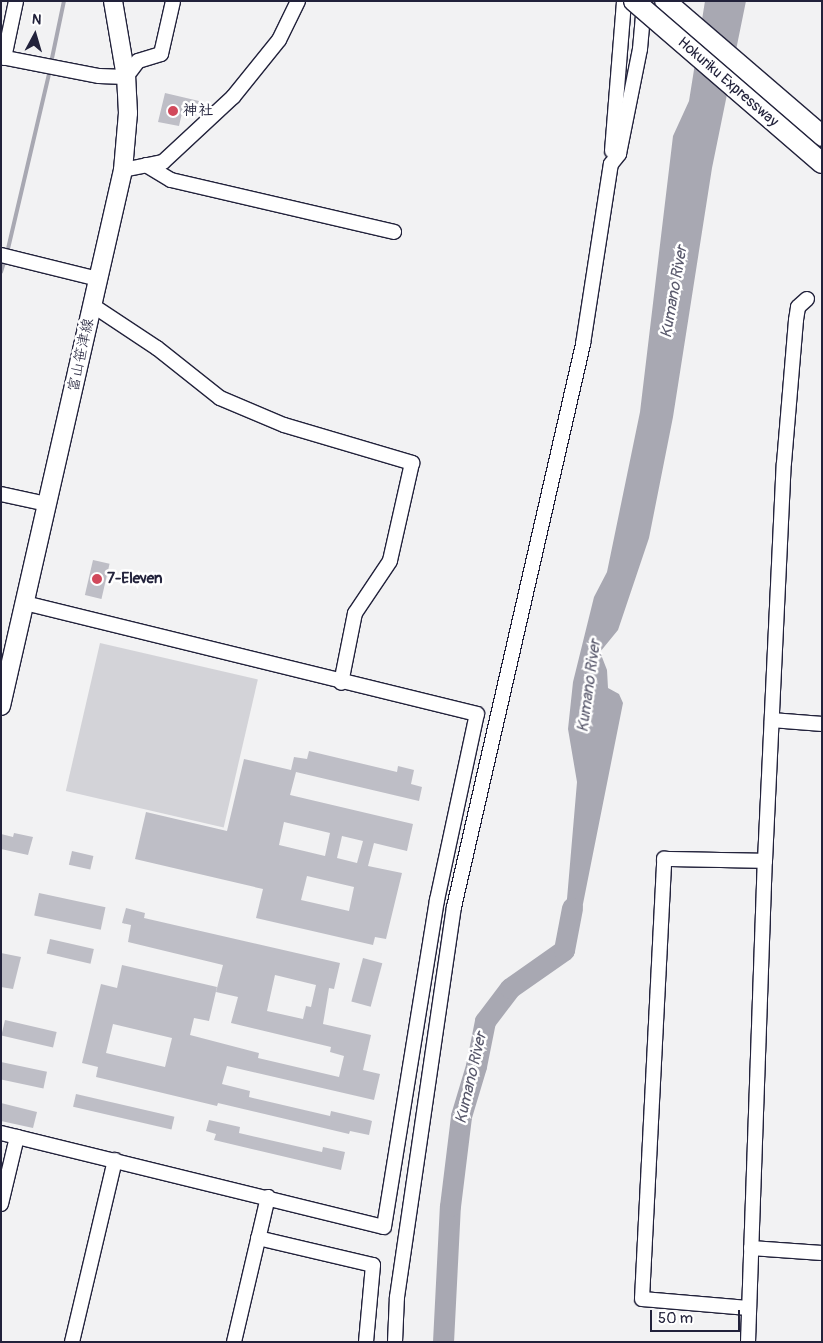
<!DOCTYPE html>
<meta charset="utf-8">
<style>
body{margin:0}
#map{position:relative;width:823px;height:1343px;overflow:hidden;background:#f2f2f3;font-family:Pangolin,"Klee One",sans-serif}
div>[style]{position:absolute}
.green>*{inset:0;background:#d3d3d8;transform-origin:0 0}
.water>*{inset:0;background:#a8a8b2}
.stream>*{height:4px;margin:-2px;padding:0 2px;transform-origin:2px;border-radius:2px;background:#a8a8b2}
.river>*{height:21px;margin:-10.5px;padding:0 10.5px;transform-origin:10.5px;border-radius:10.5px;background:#a8a8b2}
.building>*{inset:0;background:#bebec6;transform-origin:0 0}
.roads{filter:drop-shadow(1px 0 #22223b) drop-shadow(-1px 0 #22223b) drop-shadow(0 1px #22223b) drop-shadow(0 -1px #22223b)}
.minor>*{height:14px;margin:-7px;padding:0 7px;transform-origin:7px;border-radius:7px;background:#fff}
.major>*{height:18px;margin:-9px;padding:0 9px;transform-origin:9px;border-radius:9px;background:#fff}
.highway>*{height:20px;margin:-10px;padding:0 10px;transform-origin:10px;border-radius:10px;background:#fff}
.bridges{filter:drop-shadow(1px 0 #22223b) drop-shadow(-1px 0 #22223b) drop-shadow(0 1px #22223b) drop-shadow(0 -1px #22223b)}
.highway-bridge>*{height:20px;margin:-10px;padding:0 10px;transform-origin:10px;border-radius:10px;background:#fff}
.dots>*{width:14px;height:14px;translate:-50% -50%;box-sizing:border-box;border:2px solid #fff;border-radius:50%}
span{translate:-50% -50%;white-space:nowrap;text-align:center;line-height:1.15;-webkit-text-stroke:5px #fff;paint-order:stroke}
.street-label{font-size:15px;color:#22223b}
.poi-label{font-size:15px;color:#22223b;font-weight:700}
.left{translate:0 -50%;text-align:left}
.water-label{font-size:16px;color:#58586b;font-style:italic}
.frame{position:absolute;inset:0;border:2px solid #22223b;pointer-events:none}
.north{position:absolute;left:10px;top:10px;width:50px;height:50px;-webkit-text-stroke:4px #fff;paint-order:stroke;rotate:6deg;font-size:14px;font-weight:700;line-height:20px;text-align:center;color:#22223b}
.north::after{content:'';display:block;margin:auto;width:18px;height:22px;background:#22223b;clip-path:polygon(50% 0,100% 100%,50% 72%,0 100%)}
.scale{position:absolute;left:650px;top:1310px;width:90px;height:22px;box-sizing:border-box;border:2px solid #22223b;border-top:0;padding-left:6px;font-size:15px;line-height:18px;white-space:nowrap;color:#22223b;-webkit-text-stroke:4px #fff;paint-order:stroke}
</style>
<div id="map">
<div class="green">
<i style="left:100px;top:643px;width:162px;height:152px;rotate:13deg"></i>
</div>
<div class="water">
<i style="clip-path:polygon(705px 1px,746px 1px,712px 168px,673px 417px,649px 538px,618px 630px,600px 652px,607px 670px,608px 688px,619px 694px,623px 703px,575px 944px,564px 934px,577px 782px,568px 729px,573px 682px,594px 597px,607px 572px,640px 412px,673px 136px,689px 101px)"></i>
</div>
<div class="stream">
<i style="left:51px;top:63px;width:63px;rotate:-78.2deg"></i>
<i style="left:7px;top:253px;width:188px;rotate:-76.8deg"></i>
<i style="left:1px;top:272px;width:14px;rotate:-73deg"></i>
</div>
<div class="river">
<i style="left:443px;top:1342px;width:136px;rotate:-87.1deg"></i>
<i style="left:450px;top:1206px;width:91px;rotate:-83deg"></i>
<i style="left:461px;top:1116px;width:52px;rotate:-73.3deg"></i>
<i style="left:476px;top:1066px;width:46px;rotate:-78.7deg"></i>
<i style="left:485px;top:1021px;width:41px;rotate:-52.9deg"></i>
<i style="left:510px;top:988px;width:66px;rotate:-35.1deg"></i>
<i style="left:564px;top:950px;width:43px;rotate:-79.2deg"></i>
</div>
<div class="building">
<i style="clip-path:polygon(165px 93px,199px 101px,196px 116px,182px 113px,179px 126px,158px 122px)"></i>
<i style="left:93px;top:560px;width:17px;height:36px;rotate:13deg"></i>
<i style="clip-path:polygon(evenodd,309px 751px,397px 772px,398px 766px,414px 770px,411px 784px,422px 787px,419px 801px,296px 772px,290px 795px,413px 824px,407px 851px,374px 843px,368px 866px,402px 873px,386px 939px,375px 937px,373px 945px,256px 918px,263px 889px,135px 859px,146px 812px,227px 831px,244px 759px,291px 770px,294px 757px,307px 759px,309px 751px,284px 822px,330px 833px,325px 856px,279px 845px,284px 822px,309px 751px,342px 836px,363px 841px,357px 863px,337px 858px,342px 836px,309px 751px,307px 876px,354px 887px,349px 911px,301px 900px,307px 876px)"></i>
<i style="clip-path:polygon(14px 833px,33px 837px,28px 855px,1px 849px,1px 834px,13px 837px)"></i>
<i style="left:72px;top:851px;width:22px;height:14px;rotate:13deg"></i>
<i style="left:39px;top:893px;width:68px;height:23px;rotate:12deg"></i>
<i style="clip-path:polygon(evenodd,126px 908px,145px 913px,144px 918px,340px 963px,334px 989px,329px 988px,323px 1024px,371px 1035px,363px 1070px,380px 1074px,374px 1100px,227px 1066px,222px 1084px,250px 1091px,249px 1097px,330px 1116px,331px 1111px,369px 1120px,372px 1121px,369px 1135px,350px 1131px,349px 1134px,218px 1103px,217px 1106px,96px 1077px,98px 1067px,82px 1063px,101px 984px,117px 988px,122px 965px,217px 987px,209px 1021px,194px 1018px,190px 1035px,259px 1053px,258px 1058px,339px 1077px,344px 1056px,330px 1052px,331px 1047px,231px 1023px,238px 997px,216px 992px,223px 965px,128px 942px,131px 925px,122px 923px,126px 908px,275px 975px,316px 985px,311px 1007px,306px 1006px,303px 1019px,267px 1011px,275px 975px,126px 908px,113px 1024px,172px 1038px,165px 1067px,106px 1053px,113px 1024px)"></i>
<i style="left:50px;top:939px;width:45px;height:15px;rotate:13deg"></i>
<i style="clip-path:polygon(1px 953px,21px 957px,13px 989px,1px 987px)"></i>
<i style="left:363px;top:958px;width:20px;height:45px;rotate:15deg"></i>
<i style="left:5px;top:1020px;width:53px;height:16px;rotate:13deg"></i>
<i style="left:1px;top:1062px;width:47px;height:17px;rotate:12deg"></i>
<i style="left:76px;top:1094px;width:101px;height:13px;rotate:13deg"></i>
<i style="clip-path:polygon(1px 1103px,37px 1112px,33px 1128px,1px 1121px)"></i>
<i style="clip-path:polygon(209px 1120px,240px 1127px,239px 1133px,322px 1152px,323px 1147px,345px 1152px,341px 1170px,214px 1140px,216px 1134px,206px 1131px)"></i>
</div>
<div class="roads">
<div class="minor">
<i style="left:1px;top:57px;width:100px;rotate:11deg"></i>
<i style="left:99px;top:76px;width:27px;rotate:2deg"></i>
<i style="left:126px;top:77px;width:20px;rotate:-53deg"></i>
<i style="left:138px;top:61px;width:24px;rotate:-17deg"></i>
<i style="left:161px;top:54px;width:54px;rotate:-77.2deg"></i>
<i style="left:4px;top:58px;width:58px;rotate:-78.1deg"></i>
<i style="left:612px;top:151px;width:150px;rotate:-85.4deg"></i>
<i style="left:146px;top:165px;width:29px;rotate:31deg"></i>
<i style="left:171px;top:180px;width:229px;rotate:13.1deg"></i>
<i style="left:123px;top:170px;width:41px;rotate:-11.3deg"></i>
<i style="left:163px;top:162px;width:96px;rotate:-42.9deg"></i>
<i style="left:233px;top:97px;width:73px;rotate:-51.1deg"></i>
<i style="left:279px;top:40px;width:43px;rotate:-64deg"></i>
<i style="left:1px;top:255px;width:100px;rotate:13.9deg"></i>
<i style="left:92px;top:305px;width:78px;rotate:33.5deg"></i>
<i style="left:157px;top:348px;width:80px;rotate:38.4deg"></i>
<i style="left:220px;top:398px;width:69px;rotate:22.9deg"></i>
<i style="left:284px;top:425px;width:134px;rotate:16.5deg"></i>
<i style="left:412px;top:463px;width:100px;rotate:102.7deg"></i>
<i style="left:390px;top:561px;width:63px;rotate:123.9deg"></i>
<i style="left:355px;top:613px;width:71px;rotate:101.3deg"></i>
<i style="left:1px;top:494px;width:47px;rotate:12.3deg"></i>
<i style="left:772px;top:720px;width:50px;rotate:4.6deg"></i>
<i style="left:1px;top:1133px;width:394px;rotate:13.8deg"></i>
<i style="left:384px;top:1227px;width:331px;rotate:-80.8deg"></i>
<i style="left:437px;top:900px;width:190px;rotate:-77.9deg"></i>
<i style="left:477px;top:714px;width:466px;rotate:-166.2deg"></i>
<i style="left:1px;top:1204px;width:69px;rotate:-76.6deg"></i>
<i style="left:258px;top:1238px;width:118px;rotate:13.2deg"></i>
<i style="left:373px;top:1265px;width:77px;rotate:95.2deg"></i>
<i style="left:751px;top:1248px;width:71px;rotate:4deg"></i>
<i style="left:748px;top:1308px;width:106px;rotate:-175.1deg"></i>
<i style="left:642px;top:1299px;width:441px;rotate:-87.1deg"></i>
<i style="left:664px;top:859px;width:101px;rotate:1.1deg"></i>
<i style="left:72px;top:1342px;width:187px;rotate:-76.7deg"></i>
<i style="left:234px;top:1342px;width:149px;rotate:-76.8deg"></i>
<i style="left:395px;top:1342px;width:45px;rotate:-87.5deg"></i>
<i style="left:397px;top:1297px;width:394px;rotate:-81.7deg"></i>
<i style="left:454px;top:907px;width:578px;rotate:-77.09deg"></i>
<i style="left:583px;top:344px;width:182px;rotate:-81.2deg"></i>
<i style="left:611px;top:164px;width:13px;rotate:-51deg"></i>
<i style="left:619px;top:154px;width:107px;rotate:-78.7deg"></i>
<i style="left:640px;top:49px;width:45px;rotate:-84.9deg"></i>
<i style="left:748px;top:1342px;width:481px;rotate:-88deg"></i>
<i style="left:765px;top:861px;width:398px;rotate:-87.3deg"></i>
<i style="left:784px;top:463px;width:144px;rotate:-85.2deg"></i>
<i style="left:796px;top:320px;width:13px;rotate:-81deg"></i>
<i style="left:798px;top:307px;width:12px;rotate:-42deg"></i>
</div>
<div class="major">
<i style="left:1px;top:706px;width:550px;rotate:-77.18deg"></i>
<i style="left:123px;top:170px;width:57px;rotate:-85deg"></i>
<i style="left:128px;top:113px;width:36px;rotate:-93deg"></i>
<i style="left:126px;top:77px;width:77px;rotate:-99.7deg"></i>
</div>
<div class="highway">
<i style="left:665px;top:1px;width:207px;rotate:40.7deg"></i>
</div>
</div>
<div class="bridges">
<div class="highway-bridge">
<i style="left:634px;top:1px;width:248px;rotate:40.8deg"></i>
</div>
</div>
<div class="dots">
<i style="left:173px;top:111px;background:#d1495b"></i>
<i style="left:97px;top:579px;background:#d1495b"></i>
</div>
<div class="street-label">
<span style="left:728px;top:82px;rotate:41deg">Hokuriku Expressway</span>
<span style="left:81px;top:355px;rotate:-78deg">富山笹津線</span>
</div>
<div class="poi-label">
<span class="left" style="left:183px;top:111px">神社</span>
<span class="left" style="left:107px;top:579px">7-Eleven</span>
</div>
<div class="water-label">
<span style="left:674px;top:292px;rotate:-80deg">Kumano River</span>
<span style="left:589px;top:686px;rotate:-82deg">Kumano River</span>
<span style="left:471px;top:1078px;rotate:-77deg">Kumano River</span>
</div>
<div class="frame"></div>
<div class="north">N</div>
<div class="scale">50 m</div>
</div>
